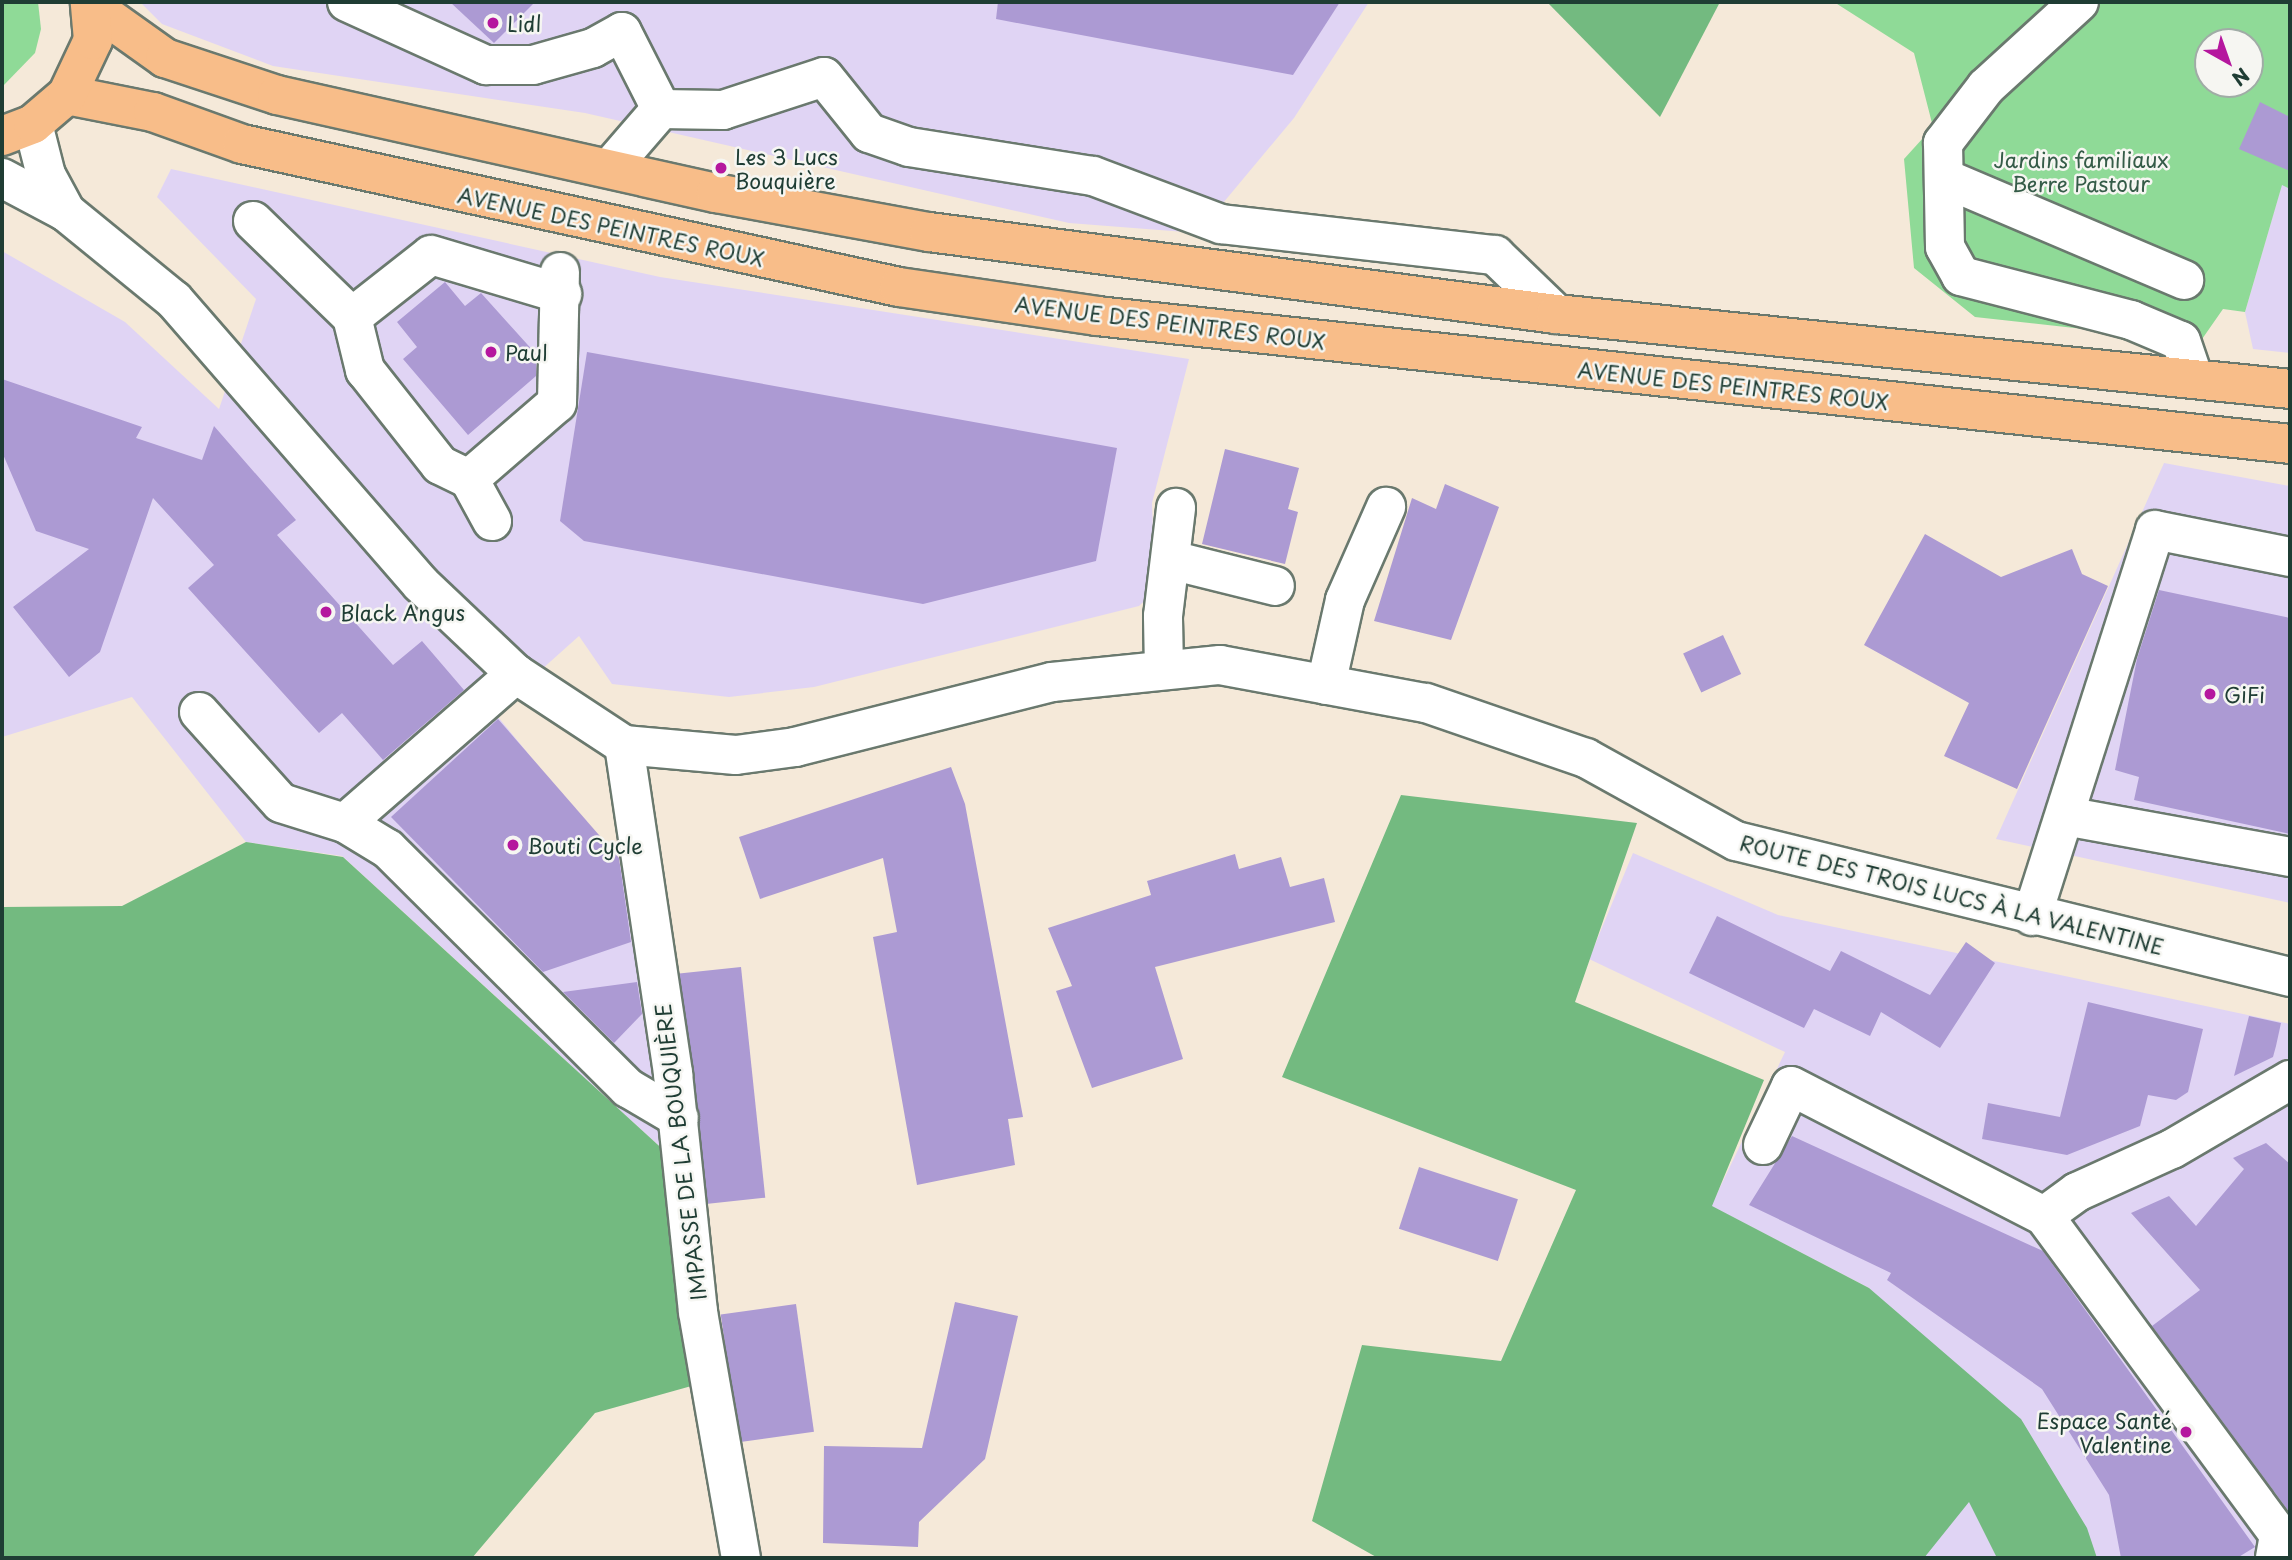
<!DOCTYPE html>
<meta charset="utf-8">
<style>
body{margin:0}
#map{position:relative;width:2292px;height:1560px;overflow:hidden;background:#f5e9d9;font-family:"Playpen Sans",sans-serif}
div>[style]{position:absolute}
.built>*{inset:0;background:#e0d4f4}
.green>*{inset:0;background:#8fda97}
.forest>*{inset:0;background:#73ba80}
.building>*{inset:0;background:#ac9ad3;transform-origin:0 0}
.roads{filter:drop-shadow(2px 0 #6a796e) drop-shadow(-2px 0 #6a796e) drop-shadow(0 2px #6a796e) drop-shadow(0 -2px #6a796e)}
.minor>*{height:38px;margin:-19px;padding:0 19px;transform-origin:19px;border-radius:19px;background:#fff}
.major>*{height:38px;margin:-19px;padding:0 19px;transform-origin:19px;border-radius:19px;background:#f8bd89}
.dots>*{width:19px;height:19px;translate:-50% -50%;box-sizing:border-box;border:4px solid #f6f6f2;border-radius:50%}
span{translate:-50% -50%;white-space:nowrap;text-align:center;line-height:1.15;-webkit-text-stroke:5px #f6f6f2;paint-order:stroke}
.poi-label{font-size:21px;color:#1f3d34}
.left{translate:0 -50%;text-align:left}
.right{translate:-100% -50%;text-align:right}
.park-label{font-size:21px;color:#355c48}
.street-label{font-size:21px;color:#1f3d34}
.frame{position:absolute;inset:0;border:4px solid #1f3d34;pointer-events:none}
.north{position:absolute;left:2194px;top:28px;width:70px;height:70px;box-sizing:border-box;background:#f6f6f2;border:2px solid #a0aca6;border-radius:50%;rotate:140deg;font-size:19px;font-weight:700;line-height:28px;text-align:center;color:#1f3d34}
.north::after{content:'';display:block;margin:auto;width:24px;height:32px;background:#b5179e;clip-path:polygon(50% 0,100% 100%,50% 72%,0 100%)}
</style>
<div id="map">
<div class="built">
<i style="clip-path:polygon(140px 2px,1369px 2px,1294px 118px,1198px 233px,1069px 223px,585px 113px,273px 66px,162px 24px)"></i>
<i style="clip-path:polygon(171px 169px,660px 277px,1189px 359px,1152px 503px,1155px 591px,1139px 606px,814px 687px,729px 697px,612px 684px,579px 636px,494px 712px,640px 890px,669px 1155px,342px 856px,246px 842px,132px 697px,2px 737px,2px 251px,125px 322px,219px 409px,256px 299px,157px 197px)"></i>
<i style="clip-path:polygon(2282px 184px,2290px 189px,2290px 353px,2253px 349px,2245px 312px)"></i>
<i style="clip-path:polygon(2164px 463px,2290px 486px,2290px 903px,1996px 839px)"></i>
<i style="clip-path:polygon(1633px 853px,1778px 915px,2290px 1024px,2290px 1558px,1896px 1558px,1869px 1288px,1711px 1206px,1785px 1052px,1589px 959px)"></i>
</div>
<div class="green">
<i style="clip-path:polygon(2px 2px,38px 2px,41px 29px,35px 53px,2px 87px)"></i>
<i style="clip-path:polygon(evenodd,1834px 2px,2290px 2px,2290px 189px,2282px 185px,2245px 312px,2223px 309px,2200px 342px,1975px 317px,1914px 268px,1904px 159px,1933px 127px,1914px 53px,1834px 2px,2208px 42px,2250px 42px,2250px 84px,2208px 84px,2208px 42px)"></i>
</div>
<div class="forest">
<i style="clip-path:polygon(1547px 2px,1720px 2px,1660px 117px)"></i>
<i style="clip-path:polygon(1401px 795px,1637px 823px,1575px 1002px,1764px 1080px,1712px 1206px,1869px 1288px,2021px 1419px,2087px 1528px,2097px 1558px,1997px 1558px,1969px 1502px,1924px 1558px,1378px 1558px,1312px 1521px,1362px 1345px,1501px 1361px,1576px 1190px,1282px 1077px)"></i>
<i style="clip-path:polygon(246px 842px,343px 857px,669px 1155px,695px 1385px,595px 1413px,472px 1558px,2px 1558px,2px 907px,122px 906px)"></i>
</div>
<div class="building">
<i style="clip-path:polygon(450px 2px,535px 2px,494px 43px)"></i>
<i style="clip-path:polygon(998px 2px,1340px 2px,1293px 75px,996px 19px)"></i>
<i style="clip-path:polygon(2260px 102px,2290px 117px,2290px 171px,2239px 149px)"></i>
<i style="clip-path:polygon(445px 282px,465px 306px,481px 293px,536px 354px,536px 376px,468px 435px,403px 359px,417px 347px,397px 322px)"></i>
<i style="clip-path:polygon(587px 352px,1117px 448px,1096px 561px,923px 604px,584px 541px,560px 521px)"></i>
<i style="clip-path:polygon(2px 379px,142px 427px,136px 438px,202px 460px,214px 426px,296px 520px,277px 535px,393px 665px,422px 641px,464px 690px,383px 760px,342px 713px,319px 733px,188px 588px,214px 565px,153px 498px,100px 652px,69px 677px,13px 607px,89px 549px,36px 531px,2px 452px)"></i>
<i style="clip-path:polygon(1225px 449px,1299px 468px,1288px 509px,1298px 512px,1285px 564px,1202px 544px)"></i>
<i style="clip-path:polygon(1445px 484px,1499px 507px,1451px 640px,1374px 621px,1412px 498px,1436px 509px)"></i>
<i style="clip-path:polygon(1925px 534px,2001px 577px,2072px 549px,2082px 574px,2108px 586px,2017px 789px,1944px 756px,1969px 703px,1864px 645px)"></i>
<i style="clip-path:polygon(2159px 590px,2290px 618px,2290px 834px,2134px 800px,2139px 777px,2115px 770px,2137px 659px)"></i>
<i style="left:1723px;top:635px;width:43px;height:44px;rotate:65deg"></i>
<i style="clip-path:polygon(498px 719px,619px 858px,631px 942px,543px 972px,391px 817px)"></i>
<i style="clip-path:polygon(951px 767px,965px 804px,1023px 1117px,1008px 1119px,1015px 1165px,917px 1185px,873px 937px,897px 932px,883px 858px,760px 899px,739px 837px)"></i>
<i style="clip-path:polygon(1235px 854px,1239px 869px,1281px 857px,1290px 887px,1324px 878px,1335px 922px,1155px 967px,1183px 1059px,1092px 1088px,1056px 991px,1072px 986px,1048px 928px,1151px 895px,1147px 881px)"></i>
<i style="clip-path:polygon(1717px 916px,1830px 971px,1841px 951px,1930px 995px,1966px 942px,1995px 963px,1940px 1048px,1881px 1012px,1870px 1036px,1814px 1009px,1804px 1028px,1689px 973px)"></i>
<i style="left:741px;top:967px;width:232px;height:62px;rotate:84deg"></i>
<i style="clip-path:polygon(637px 982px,642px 1014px,614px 1043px,563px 992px)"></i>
<i style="clip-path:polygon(2088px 1002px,2203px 1029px,2188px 1092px,2176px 1100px,2148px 1095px,2140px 1126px,2067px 1155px,1982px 1139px,1988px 1103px,2060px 1117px)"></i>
<i style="clip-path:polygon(2249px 1016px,2281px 1023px,2276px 1046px,2273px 1057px,2234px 1076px)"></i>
<i style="clip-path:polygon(1792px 1136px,2043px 1251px,2255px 1547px,2237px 1558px,2121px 1558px,2109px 1495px,2042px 1389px,1887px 1280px,1891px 1273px,1749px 1205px)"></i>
<i style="clip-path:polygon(2266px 1143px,2290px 1164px,2290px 1513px,2152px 1326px,2200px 1290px,2131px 1213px,2169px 1196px,2196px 1226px,2244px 1169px,2233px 1158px)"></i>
<i style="left:1419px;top:1167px;width:104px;height:65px;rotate:18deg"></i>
<i style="clip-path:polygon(955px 1302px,1018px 1316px,985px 1459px,919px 1522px,918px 1547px,823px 1543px,824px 1446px,922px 1448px)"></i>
<i style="left:796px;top:1304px;width:129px;height:76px;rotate:82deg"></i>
</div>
<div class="roads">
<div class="minor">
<i style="left:347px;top:2px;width:153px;rotate:24.4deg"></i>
<i style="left:486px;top:65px;width:47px"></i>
<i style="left:533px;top:65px;width:62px;rotate:-15.8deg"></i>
<i style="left:593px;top:48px;width:33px;rotate:-29deg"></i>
<i style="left:622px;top:32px;width:86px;rotate:63.1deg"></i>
<i style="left:661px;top:109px;width:77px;rotate:130.8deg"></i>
<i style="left:2079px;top:2px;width:126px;rotate:137.6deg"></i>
<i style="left:1986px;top:87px;width:71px;rotate:127.5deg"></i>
<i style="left:1943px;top:143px;width:104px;rotate:88.9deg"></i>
<i style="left:1945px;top:247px;width:33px;rotate:61deg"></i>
<i style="left:1961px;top:276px;width:176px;rotate:14.5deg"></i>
<i style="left:2131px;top:320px;width:54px;rotate:22.8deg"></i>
<i style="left:2181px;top:341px;width:40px;rotate:71.1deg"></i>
<i style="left:661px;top:109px;width:62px;rotate:0.9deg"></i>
<i style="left:723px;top:110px;width:106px;rotate:-18.1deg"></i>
<i style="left:824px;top:77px;width:72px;rotate:51.2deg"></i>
<i style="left:869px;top:133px;width:42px;rotate:19.3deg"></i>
<i style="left:909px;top:147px;width:186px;rotate:9deg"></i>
<i style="left:1093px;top:176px;width:137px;rotate:20.6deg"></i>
<i style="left:1221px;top:224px;width:276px;rotate:6.5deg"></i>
<i style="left:1495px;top:255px;width:85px;rotate:44deg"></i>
<i style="left:33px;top:124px;width:53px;rotate:75.7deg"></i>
<i style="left:46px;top:175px;width:42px;rotate:61.6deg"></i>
<i style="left:2px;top:178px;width:72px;rotate:28deg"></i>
<i style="left:66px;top:212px;width:139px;rotate:39.2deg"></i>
<i style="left:174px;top:300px;width:376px;rotate:49deg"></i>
<i style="left:421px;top:584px;width:131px;rotate:43.5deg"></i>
<i style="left:516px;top:674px;width:129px;rotate:33.3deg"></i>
<i style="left:624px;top:745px;width:112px;rotate:5.1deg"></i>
<i style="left:736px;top:755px;width:60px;rotate:-7.7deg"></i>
<i style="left:795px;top:747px;width:265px;rotate:-14.2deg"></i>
<i style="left:1052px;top:682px;width:169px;rotate:-5.8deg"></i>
<i style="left:1220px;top:665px;width:209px;rotate:10.5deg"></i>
<i style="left:1426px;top:703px;width:169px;rotate:19deg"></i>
<i style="left:1586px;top:758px;width:171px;rotate:29deg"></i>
<i style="left:1736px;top:841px;width:570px;rotate:13.79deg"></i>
<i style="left:1944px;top:178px;width:261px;rotate:23deg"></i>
<i style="left:253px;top:221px;width:138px;rotate:44.1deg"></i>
<i style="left:352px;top:317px;width:55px;rotate:76.2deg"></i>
<i style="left:365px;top:370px;width:121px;rotate:51.7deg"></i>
<i style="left:440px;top:465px;width:32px;rotate:26deg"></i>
<i style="left:469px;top:479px;width:116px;rotate:-40.8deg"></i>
<i style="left:557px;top:403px;width:131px;rotate:-88.7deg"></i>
<i style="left:352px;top:317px;width:100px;rotate:-38.1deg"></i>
<i style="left:431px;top:255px;width:137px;rotate:16.6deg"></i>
<i style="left:469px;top:479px;width:48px;rotate:61.3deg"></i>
<i style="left:1171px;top:560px;width:107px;rotate:14deg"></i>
<i style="left:1164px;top:670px;width:54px;rotate:-91.1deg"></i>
<i style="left:1163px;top:616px;width:109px;rotate:-83.1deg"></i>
<i style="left:1326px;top:685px;width:87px;rotate:-77.4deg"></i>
<i style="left:1345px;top:600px;width:102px;rotate:-66.2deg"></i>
<i style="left:199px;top:712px;width:122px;rotate:48deg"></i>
<i style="left:281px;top:803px;width:67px;rotate:17.4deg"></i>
<i style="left:345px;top:823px;width:227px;rotate:-41.1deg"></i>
<i style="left:624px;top:745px;width:333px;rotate:81.5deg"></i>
<i style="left:673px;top:1074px;width:239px;rotate:84deg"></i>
<i style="left:698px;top:1312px;width:250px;rotate:80.1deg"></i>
<i style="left:2065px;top:816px;width:229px;rotate:10.3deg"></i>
<i style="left:345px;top:823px;width:50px;rotate:31.2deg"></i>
<i style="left:388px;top:849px;width:339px;rotate:44.9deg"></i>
<i style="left:628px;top:1088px;width:59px;rotate:30.5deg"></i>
<i style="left:2032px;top:916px;width:405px;rotate:-72.3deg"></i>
<i style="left:2155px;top:530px;width:138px;rotate:11.3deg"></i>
<i style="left:1763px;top:1145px;width:65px;rotate:-64.6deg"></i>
<i style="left:1791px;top:1086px;width:284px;rotate:27.2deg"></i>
<i style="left:2044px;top:1216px;width:396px;rotate:53.6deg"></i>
<i style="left:2279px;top:1535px;width:23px;rotate:100deg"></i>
<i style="left:2044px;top:1216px;width:41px;rotate:-36deg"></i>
<i style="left:2077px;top:1192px;width:104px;rotate:-24.4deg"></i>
<i style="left:2172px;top:1149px;width:137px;rotate:-30.3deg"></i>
</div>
<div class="major">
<i style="left:92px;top:6px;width:90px;rotate:35.5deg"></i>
<i style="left:165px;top:58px;width:118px;rotate:18.3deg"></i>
<i style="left:277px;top:95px;width:450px;rotate:12.6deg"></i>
<i style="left:716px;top:193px;width:217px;rotate:10.4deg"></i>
<i style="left:929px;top:232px;width:632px;rotate:7.45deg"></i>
<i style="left:1556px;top:314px;width:738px;rotate:5.83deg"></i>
<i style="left:67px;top:95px;width:88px;rotate:11.2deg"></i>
<i style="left:153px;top:112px;width:95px;rotate:19.8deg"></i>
<i style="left:242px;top:144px;width:672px;rotate:12.28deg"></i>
<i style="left:899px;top:287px;width:200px;rotate:8.3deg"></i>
<i style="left:1097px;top:316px;width:1200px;rotate:6.12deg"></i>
<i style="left:2px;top:136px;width:33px;rotate:-21deg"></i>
<i style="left:33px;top:124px;width:45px;rotate:-40.5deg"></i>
<i style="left:67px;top:95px;width:61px;rotate:-64.7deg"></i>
<i style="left:93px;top:40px;width:38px;rotate:-95deg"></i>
</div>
</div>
<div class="dots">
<i style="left:493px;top:23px;background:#b5179e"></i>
<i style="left:721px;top:168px;background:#b5179e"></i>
<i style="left:491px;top:352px;background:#b5179e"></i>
<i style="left:326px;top:612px;background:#b5179e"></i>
<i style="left:2210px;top:694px;background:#b5179e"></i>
<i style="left:513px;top:845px;background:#b5179e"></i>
<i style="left:2186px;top:1432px;background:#b5179e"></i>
</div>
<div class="poi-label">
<span class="left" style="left:507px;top:23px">Lidl</span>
<span class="left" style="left:735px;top:168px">Les 3 Lucs<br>Bouquière</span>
<span class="left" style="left:505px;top:352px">Paul</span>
<span class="left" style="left:340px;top:612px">Black Angus</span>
<span class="left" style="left:2224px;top:694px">GiFi</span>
<span class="left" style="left:527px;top:845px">Bouti Cycle</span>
<span class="right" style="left:2172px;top:1432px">Espace Santé<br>Valentine</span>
</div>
<div class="park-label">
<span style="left:2081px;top:171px">Jardins familiaux<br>Berre Pastour</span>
</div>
<div class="street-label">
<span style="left:611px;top:226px;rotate:12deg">AVENUE DES PEINTRES ROUX</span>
<span style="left:1170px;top:322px;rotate:7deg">AVENUE DES PEINTRES ROUX</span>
<span style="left:1733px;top:385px;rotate:6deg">AVENUE DES PEINTRES ROUX</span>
<span style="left:1952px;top:894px;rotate:14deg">ROUTE DES TROIS LUCS À LA VALENTINE</span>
<span style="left:680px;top:1152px;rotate:-97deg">IMPASSE DE LA BOUQUIÈRE</span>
</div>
<div class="frame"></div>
<div class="north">N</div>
</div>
